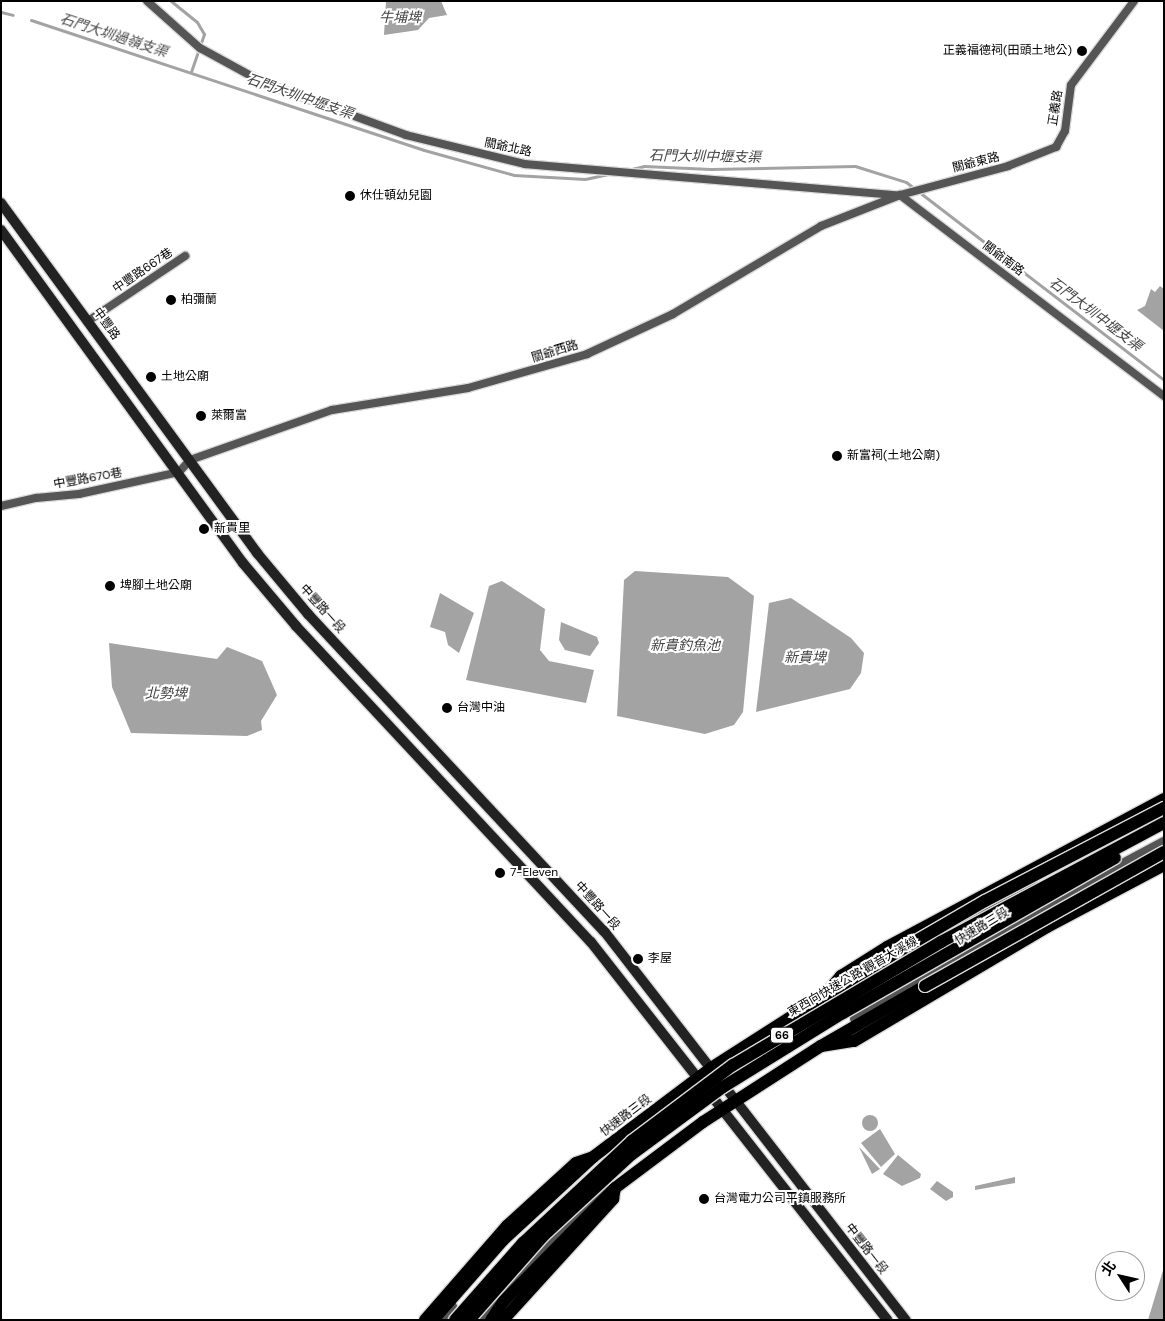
<!DOCTYPE html>
<meta charset="utf-8">
<style>
body{margin:0}
#map{position:relative;width:1165px;height:1321px;overflow:hidden;background:#fff;font-family:"DM Sans","Noto Sans TC",sans-serif}
div>[style]{position:absolute}
.water>*{inset:0;background:#a3a3a3}
.round{border-radius:50%}
.stream>*{height:3px;margin:-1.5px;padding:0 1.5px;transform-origin:1.5px;border-radius:1.5px;background:#a3a3a3}
.roads{filter:drop-shadow(1px 0 #dbdbdb) drop-shadow(-1px 0 #dbdbdb) drop-shadow(0 1px #dbdbdb) drop-shadow(0 -1px #dbdbdb)}
.minor>*{height:8px;margin:-4px;padding:0 4px;transform-origin:4px;border-radius:4px;background:#555}
.tertiary>*{height:10px;margin:-5px;padding:0 5px;transform-origin:5px;border-radius:5px;background:#555}
.secondary>*{height:10px;margin:-5px;padding:0 5px;transform-origin:5px;border-radius:5px;background:#222}
.primary>*{height:12px;margin:-6px;padding:0 6px;transform-origin:6px;border-radius:6px;background:#000}
.trunk>*{height:12px;margin:-6px;padding:0 6px;transform-origin:6px;border-radius:6px;background:#000}
.bridges{filter:drop-shadow(1px 0 #dbdbdb) drop-shadow(-1px 0 #dbdbdb) drop-shadow(0 1px #dbdbdb) drop-shadow(0 -1px #dbdbdb)}
.trunk-bridge>*{height:12px;margin:-6px;padding:0 6px;transform-origin:6px;border-radius:6px;background:#000}
.dots>*{width:14px;height:14px;translate:-50% -50%;box-sizing:border-box;border:2px solid #fff;border-radius:50%}
span{translate:-50% -50%;white-space:nowrap;text-align:center;line-height:1.15;-webkit-text-stroke:4px #fff;paint-order:stroke}
.shield-label span{padding:1px 4px;background:#fff;border:1px solid;border-radius:4px;-webkit-text-stroke-width:0}
.shield-label{font-size:11px;color:#000;font-weight:700}
.poi-label{font-size:12px;color:#000}
.right{translate:-100% -50%;text-align:right}
.left{translate:0 -50%;text-align:left}
.street-label{font-size:12px;color:#000}
.water-label{font-size:14px;color:#444;font-style:italic}
.frame{position:absolute;inset:0;border:2px solid #000;pointer-events:none}
.north{position:absolute;left:1095px;top:1251px;width:50px;height:50px;box-sizing:border-box;background:#fff;border:1px solid #999;border-radius:50%;rotate:305deg;font-size:14px;font-weight:700;line-height:20px;text-align:center;color:#000}
.north::after{content:'';display:block;margin:auto;width:18px;height:22px;background:#000;clip-path:polygon(50% 0,100% 100%,50% 72%,0 100%)}
</style>
<div id="map">
<div class="water">
<i style="clip-path:polygon(386px 1px,441px 1px,447px 15px,429px 18px,418px 30px,384px 35px)"></i>
<i style="clip-path:polygon(1160px 286px,1164px 289px,1164px 331px,1137px 310px,1145px 306px,1151px 289px,1155px 292px)"></i>
<i style="clip-path:polygon(635px 571px,728px 577px,754px 596px,743px 712px,734px 725px,705px 734px,617px 716px,624px 580px)"></i>
<i style="clip-path:polygon(502px 581px,545px 609px,540px 650px,549px 661px,594px 670px,586px 703px,466px 680px,489px 586px)"></i>
<i style="clip-path:polygon(440px 593px,474px 613px,459px 653px,448px 645px,445px 632px,430px 627px)"></i>
<i style="clip-path:polygon(791px 598px,851px 638px,864px 653px,861px 673px,850px 689px,756px 712px,769px 603px)"></i>
<i style="clip-path:polygon(561px 622px,597px 637px,599px 643px,590px 656px,565px 650px,559px 640px)"></i>
<i style="clip-path:polygon(109px 643px,217px 659px,227px 647px,262px 661px,277px 695px,261px 721px,262px 730px,247px 736px,131px 733px,112px 687px)"></i>
<i class="round" style="left:862px;top:1115px;width:16px;height:16px"></i>
<i style="clip-path:polygon(880px 1129px,895px 1154px,881px 1167px,861px 1143px)"></i>
<i style="clip-path:polygon(859px 1147px,880px 1169px,872px 1174px)"></i>
<i style="clip-path:polygon(898px 1155px,921px 1174px,920px 1178px,902px 1186px,883px 1174px)"></i>
<i style="clip-path:polygon(1015px 1177px,1015px 1183px,975px 1190px,975px 1186px)"></i>
<i style="clip-path:polygon(937px 1181px,953px 1192px,953px 1197px,946px 1201px,930px 1189px)"></i>
<i style="clip-path:polygon(1164px 1267px,1164px 1320px,1148px 1320px)"></i>
</div>
<div class="stream">
<i style="left:171px;top:1px;width:33px;rotate:39deg"></i>
<i style="left:197px;top:22px;width:14px;rotate:60deg"></i>
<i style="left:204px;top:34px;width:39px;rotate:109deg"></i>
<i style="left:1px;top:12px;width:12px;rotate:14deg"></i>
<i style="left:31px;top:20px;width:414px;rotate:18.3deg"></i>
<i style="left:424px;top:150px;width:93px;rotate:15.5deg"></i>
<i style="left:514px;top:175px;width:71px;rotate:3.2deg"></i>
<i style="left:585px;top:179px;width:25px;rotate:-12deg"></i>
<i style="left:627px;top:170px;width:17px;rotate:-13deg"></i>
<i style="left:644px;top:166px;width:67px;rotate:2.6deg"></i>
<i style="left:711px;top:169px;width:144px;rotate:-1.2deg"></i>
<i style="left:855px;top:166px;width:53px;rotate:17.4deg"></i>
<i style="left:906px;top:182px;width:325px;rotate:37.5deg"></i>
</div>
<div class="roads">
<div class="minor">
<i style="left:147px;top:1px;width:71px;rotate:41.6deg"></i>
<i style="left:200px;top:48px;width:73px;rotate:28.7deg"></i>
<i style="left:264px;top:83px;width:151px;rotate:20.1deg"></i>
<i style="left:406px;top:135px;width:122px;rotate:13.7deg"></i>
<i style="left:525px;top:164px;width:374px;rotate:4.8deg"></i>
<i style="left:900px;top:195px;width:332px;rotate:37.3deg"></i>
<i style="left:88px;top:321px;width:117px;rotate:-33.8deg"></i>
<i style="left:1px;top:506px;width:36px;rotate:-13deg"></i>
<i style="left:36px;top:498px;width:43px;rotate:-5.3deg"></i>
<i style="left:79px;top:494px;width:102px;rotate:-12.4deg"></i>
<i style="left:179px;top:472px;width:16px;rotate:-47deg"></i>
<i style="left:190px;top:460px;width:151px;rotate:-19.4deg"></i>
<i style="left:332px;top:410px;width:138px;rotate:-9.2deg"></i>
<i style="left:468px;top:388px;width:124px;rotate:-15.9deg"></i>
<i style="left:587px;top:354px;width:95px;rotate:-24.9deg"></i>
<i style="left:673px;top:314px;width:172px;rotate:-30.7deg"></i>
<i style="left:821px;top:226px;width:85px;rotate:-21.4deg"></i>
<i style="left:900px;top:195px;width:112px;rotate:-15deg"></i>
<i style="left:1008px;top:166px;width:52px;rotate:-21.6deg"></i>
<i style="left:1056px;top:147px;width:18px;rotate:-61deg"></i>
<i style="left:1065px;top:131px;width:46px;rotate:-82.6deg"></i>
<i style="left:1071px;top:85px;width:105px;rotate:-53.1deg"></i>
</div>
<div class="tertiary">
<i style="left:1118px;top:839px;width:51px;rotate:-26.6deg"></i>
<i style="left:940px;top:936px;width:106px;rotate:-29.9deg"></i>
<i style="left:833px;top:993px;width:16px;rotate:-14deg"></i>
<i style="left:849px;top:989px;width:31px;rotate:-31deg"></i>
<i style="left:855px;top:1019px;width:214px;rotate:-31deg"></i>
<i style="left:1038px;top:909px;width:143px;rotate:-28deg"></i>
<i style="left:442px;top:1320px;width:17px;rotate:-54deg"></i>
<i style="left:481px;top:1320px;width:39px;rotate:-54deg"></i>
<i style="left:504px;top:1288px;width:131px;rotate:-44.7deg"></i>
<i style="left:597px;top:1196px;width:17px;rotate:-25deg"></i>
</div>
<div class="secondary">
<i style="left:1px;top:203px;width:434px;rotate:53.8deg"></i>
<i style="left:257px;top:553px;width:80px;rotate:50.1deg"></i>
<i style="left:308px;top:614px;width:434px;rotate:47deg"></i>
<i style="left:604px;top:931px;width:492px;rotate:52.2deg"></i>
<i style="left:1px;top:230px;width:412px;rotate:54deg"></i>
<i style="left:243px;top:563px;width:82px;rotate:49.9deg"></i>
<i style="left:296px;top:626px;width:432px;rotate:47deg"></i>
<i style="left:591px;top:942px;width:480px;rotate:51.9deg"></i>
</div>
<div class="primary">
<i style="left:425px;top:1320px;width:125px;rotate:-48.9deg"></i>
<i style="left:507px;top:1226px;width:93px;rotate:-42.4deg"></i>
<i style="left:576px;top:1163px;width:18px;rotate:-19deg"></i>
<i style="left:593px;top:1157px;width:148px;rotate:-37deg"></i>
<i style="left:711px;top:1068px;width:135px;rotate:-32.6deg"></i>
<i style="left:825px;top:995px;width:25px;rotate:-50deg"></i>
<i style="left:841px;top:976px;width:54px;rotate:-32.2deg"></i>
<i style="left:887px;top:947px;width:314px;rotate:-28.1deg"></i>
<i style="left:503px;top:1320px;width:164px;rotate:-47.7deg"></i>
<i style="left:613px;top:1199px;width:11px;rotate:-80deg"></i>
<i style="left:615px;top:1188px;width:110px;rotate:-36.9deg"></i>
<i style="left:703px;top:1122px;width:140px;rotate:-32.8deg"></i>
<i style="left:821px;top:1046px;width:33px;rotate:-9deg"></i>
<i style="left:854px;top:1041px;width:224px;rotate:-30.6deg"></i>
<i style="left:1047px;top:927px;width:132px;rotate:-27.9deg"></i>
</div>
<div class="trunk">
<i style="left:825px;top:995px;width:86px;rotate:-30.7deg"></i>
<i style="left:821px;top:1046px;width:120px;rotate:-30deg"></i>
<i style="left:433px;top:1320px;width:106px;rotate:-48.8deg"></i>
<i style="left:503px;top:1240px;width:122px;rotate:-42.7deg"></i>
<i style="left:491px;top:1320px;width:22px;rotate:-56deg"></i>
<i style="left:503px;top:1302px;width:160px;rotate:-45.5deg"></i>
</div>
</div>
<div class="bridges">
<div class="trunk-bridge">
<i style="left:899px;top:951px;width:99px;rotate:-30.2deg"></i>
<i style="left:985px;top:901px;width:202px;rotate:-27.5deg"></i>
<i style="left:925px;top:986px;width:274px;rotate:-29.3deg"></i>
<i style="left:455px;top:1320px;width:103px;rotate:-48.6deg"></i>
<i style="left:523px;top:1243px;width:149px;rotate:-43.1deg"></i>
<i style="left:632px;top:1141px;width:126px;rotate:-37deg"></i>
<i style="left:733px;top:1065px;width:242px;rotate:-30.6deg"></i>
<i style="left:941px;top:942px;width:253px;rotate:-28.1deg"></i>
<i style="left:469px;top:1320px;width:112px;rotate:-48.6deg"></i>
<i style="left:543px;top:1236px;width:121px;rotate:-42.7deg"></i>
<i style="left:632px;top:1154px;width:113px;rotate:-36.4deg"></i>
<i style="left:723px;top:1087px;width:141px;rotate:-31.7deg"></i>
<i style="left:843px;top:1013px;width:313px;rotate:-29.7deg"></i>
</div>
</div>
<div class="dots">
<i style="left:1082px;top:51px;background:#000"></i>
<i style="left:350px;top:196px;background:#000"></i>
<i style="left:171px;top:300px;background:#000"></i>
<i style="left:151px;top:377px;background:#000"></i>
<i style="left:201px;top:416px;background:#000"></i>
<i style="left:837px;top:456px;background:#000"></i>
<i style="left:204px;top:529px;background:#000"></i>
<i style="left:110px;top:586px;background:#000"></i>
<i style="left:447px;top:708px;background:#000"></i>
<i style="left:500px;top:873px;background:#000"></i>
<i style="left:638px;top:959px;background:#000"></i>
<i style="left:704px;top:1199px;background:#000"></i>
</div>
<div class="shield-label">
<span style="left:782px;top:1035px">66</span>
</div>
<div class="poi-label">
<span class="right" style="left:1072px;top:51px">正義福德祠(田頭土地公)</span>
<span class="left" style="left:360px;top:196px">休仕頓幼兒園</span>
<span class="left" style="left:181px;top:300px">柏彌蘭</span>
<span class="left" style="left:161px;top:377px">土地公廟</span>
<span class="left" style="left:211px;top:416px">萊爾富</span>
<span class="left" style="left:847px;top:456px">新富祠(土地公廟)</span>
<span class="left" style="left:214px;top:529px">新貴里</span>
<span class="left" style="left:120px;top:586px">埤腳土地公廟</span>
<span class="left" style="left:457px;top:708px">台灣中油</span>
<span class="left" style="left:510px;top:873px">7-Eleven</span>
<span class="left" style="left:648px;top:959px">李屋</span>
<span class="left" style="left:714px;top:1199px">台灣電力公司平鎮服務所</span>
</div>
<div class="street-label">
<span style="left:1056px;top:108px;rotate:-81deg">正義路</span>
<span style="left:508px;top:148px;rotate:12deg">關爺北路</span>
<span style="left:976px;top:163px;rotate:-14deg">關爺東路</span>
<span style="left:1003px;top:259px;rotate:37deg">關爺南路</span>
<span style="left:143px;top:271px;rotate:-34deg">中豐路667巷</span>
<span style="left:106px;top:324px;rotate:54deg">中豐路</span>
<span style="left:555px;top:352px;rotate:-17deg">關爺西路</span>
<span style="left:88px;top:479px;rotate:-10deg">中豐路670巷</span>
<span style="left:322px;top:609px;rotate:48deg">中豐路一段</span>
<span style="left:597px;top:906px;rotate:48deg">中豐路一段</span>
<span style="left:982px;top:927px;rotate:-31deg">快速路三段</span>
<span style="left:853px;top:977px;rotate:-30deg">東西向快速公路 觀音大溪線</span>
<span style="left:626px;top:1116px;rotate:-37deg">快速路三段</span>
<span style="left:866px;top:1249px;rotate:52deg">中豐路一段</span>
</div>
<div class="water-label">
<span style="left:400px;top:17px">牛埔埤</span>
<span style="left:114px;top:35px;rotate:18deg">石門大圳過嶺支渠</span>
<span style="left:300px;top:96px;rotate:19deg">石門大圳中壢支渠</span>
<span style="left:705px;top:156px;rotate:1deg">石門大圳中壢支渠</span>
<span style="left:1096px;top:314px;rotate:37deg">石門大圳中壢支渠</span>
<span style="left:685px;top:645px">新貴釣魚池</span>
<span style="left:805px;top:657px">新貴埤</span>
<span style="left:166px;top:693px">北勢埤</span>
</div>
<div class="frame"></div>
<div class="north">北</div>
</div>
